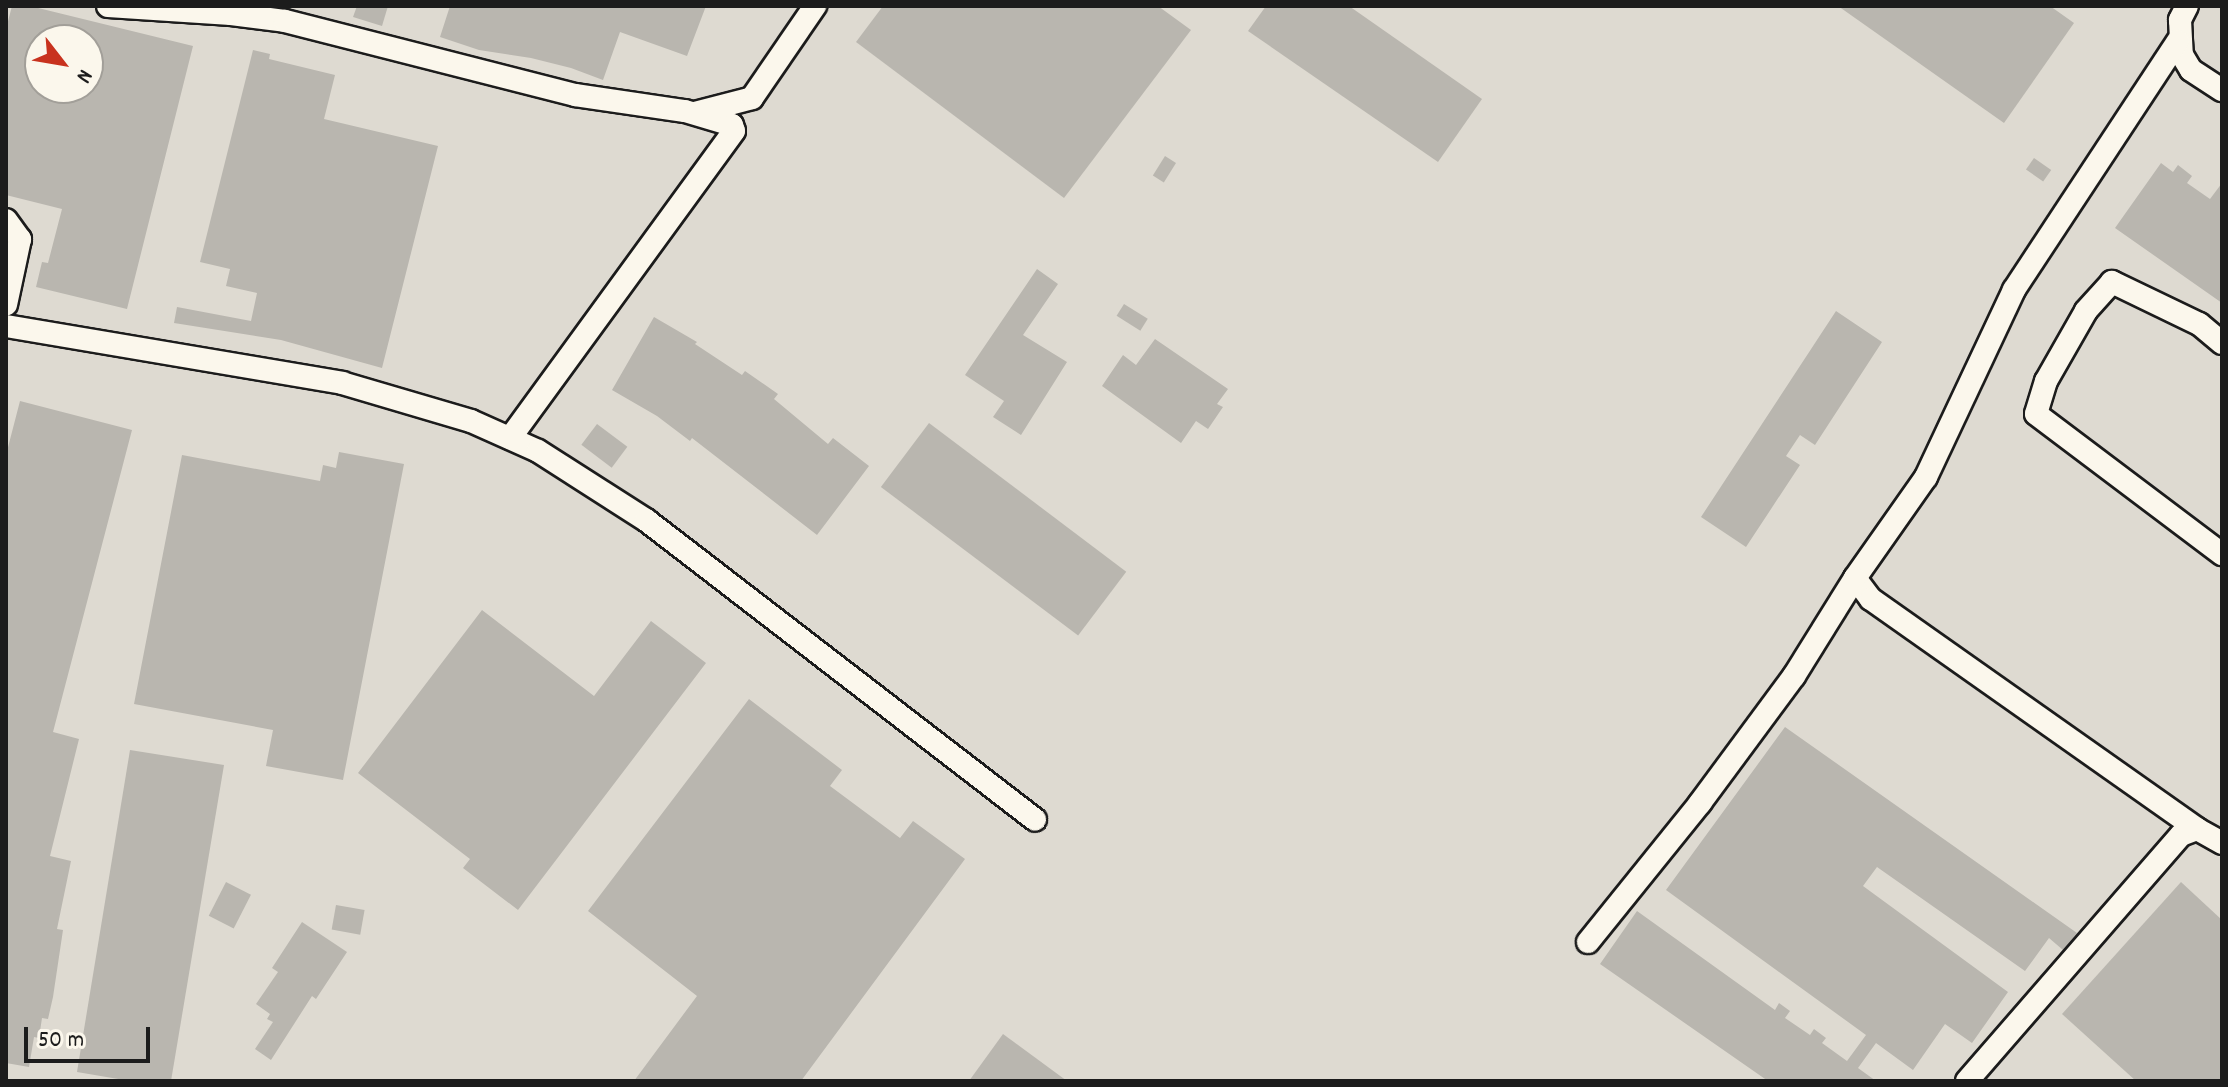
<!DOCTYPE html>
<style>
body{margin:0}
#map{position:relative;width:2228px;height:1087px;overflow:hidden;background:#eeeadf;font-family:Dekko,sans-serif}
div>[style]{position:absolute}
.built>*{inset:0;background:#dedad1}
.building>*{inset:0;background:#b9b6af;transform-origin:0 0}
.roads{filter:drop-shadow(2px 0 #1c1c1c) drop-shadow(-2px 0 #1c1c1c) drop-shadow(0 2px #1c1c1c) drop-shadow(0 -2px #1c1c1c)}
.minor>*{height:22px;margin:-11px;padding:0 11px;transform-origin:11px;border-radius:11px;background:#fbf7ec}
span{translate:-50% -50%;white-space:nowrap;text-align:center;line-height:1.15;-webkit-text-stroke:6px #fbf7ec;paint-order:stroke}
.frame{position:absolute;inset:0;border:8px solid #1c1c1c;pointer-events:none}
.north{position:absolute;left:24px;top:24px;width:80px;height:80px;box-sizing:border-box;background:#fbf7ec;border:2px solid #a29f99;border-radius:50%;rotate:121deg;font-size:22px;font-weight:700;line-height:32px;text-align:center;color:#1c1c1c}
.north::after{content:'';display:block;margin:auto;width:28px;height:36px;background:#c8321e;clip-path:polygon(50% 0,100% 100%,50% 72%,0 100%)}
.scale{position:absolute;left:24px;top:1027px;width:126px;height:36px;box-sizing:border-box;border:4px solid #1c1c1c;border-top:0;padding-left:10px;font-size:24px;line-height:28px;white-space:nowrap;color:#1c1c1c;-webkit-text-stroke:6px #fbf7ec;paint-order:stroke}
</style>
<div id="map">
<div class="built">
<i style="clip-path:polygon(evenodd,6px 6px,2222px 6px,2222px 1081px,6px 1081px,6px 6px,40px 40px,88px 40px,88px 88px,40px 88px,40px 40px)"></i>
</div>
<div class="building">
<i style="clip-path:polygon(evenodd,12px 6px,30px 6px,193px 46px,127px 309px,36px 287px,42px 262px,48px 263px,62px 209px,6px 195px,6px 29px,12px 6px,40px 40px,88px 40px,88px 88px,40px 88px,40px 40px)"></i>
<i style="clip-path:polygon(357px 6px,388px 6px,382px 26px,353px 17px)"></i>
<i style="clip-path:polygon(450px 6px,706px 6px,687px 56px,620px 32px,603px 80px,571px 68px,531px 58px,479px 50px,440px 37px)"></i>
<i style="clip-path:polygon(883px 6px,1158px 6px,1191px 30px,1064px 198px,856px 42px)"></i>
<i style="clip-path:polygon(1266px 6px,1349px 6px,1482px 99px,1438px 162px,1248px 31px)"></i>
<i style="clip-path:polygon(1838px 6px,2050px 6px,2074px 23px,2004px 123px)"></i>
<i style="clip-path:polygon(253px 50px,270px 54px,269px 59px,335px 75px,324px 119px,438px 146px,382px 368px,281px 340px,174px 323px,177px 307px,251px 321px,257px 293px,226px 286px,230px 269px,200px 262px)"></i>
<i style="left:1165px;top:156px;width:13px;height:23px;rotate:32deg"></i>
<i style="left:2034px;top:158px;width:21px;height:14px;rotate:35deg"></i>
<i style="clip-path:polygon(2161px 163px,2173px 172px,2178px 165px,2192px 176px,2187px 183px,2210px 199px,2222px 183px,2222px 303px,2115px 228px)"></i>
<i style="clip-path:polygon(1037px 269px,1058px 284px,1023px 335px,1067px 362px,1021px 435px,993px 417px,1004px 401px,965px 375px)"></i>
<i style="left:1124px;top:304px;width:28px;height:14px;rotate:32deg"></i>
<i style="clip-path:polygon(1836px 311px,1882px 342px,1815px 445px,1800px 435px,1786px 456px,1800px 465px,1746px 547px,1701px 517px)"></i>
<i style="clip-path:polygon(654px 317px,697px 342px,695px 344px,742px 375px,745px 371px,778px 394px,774px 399px,828px 444px,833px 438px,869px 466px,817px 535px,692px 438px,690px 441px,657px 416px,612px 390px)"></i>
<i style="clip-path:polygon(1155px 339px,1228px 389px,1217px 404px,1223px 407px,1208px 429px,1196px 421px,1181px 443px,1102px 386px,1123px 355px,1136px 365px)"></i>
<i style="clip-path:polygon(20px 401px,132px 430px,53px 732px,79px 739px,50px 856px,71px 861px,57px 929px,63px 930px,53px 997px,48px 1019px,42px 1018px,39px 1038px,34px 1037px,29px 1067px,6px 1063px,6px 455px)"></i>
<i style="left:929px;top:423px;width:247px;height:80px;rotate:37deg"></i>
<i style="left:597px;top:424px;width:38px;height:26px;rotate:37deg"></i>
<i style="clip-path:polygon(339px 452px,404px 464px,343px 780px,266px 766px,273px 730px,134px 704px,182px 455px,320px 481px,323px 465px,336px 468px)"></i>
<i style="clip-path:polygon(482px 610px,594px 696px,651px 621px,706px 663px,518px 910px,463px 868px,470px 859px,358px 773px)"></i>
<i style="clip-path:polygon(749px 699px,842px 770px,830px 786px,900px 838px,913px 821px,965px 859px,801px 1081px,634px 1081px,697px 996px,588px 911px)"></i>
<i style="clip-path:polygon(1785px 727px,2077px 933px,2063px 950px,2049px 938px,2025px 971px,1877px 867px,1863px 886px,2008px 992px,1972px 1043px,1945px 1024px,1913px 1070px,1876px 1043px,1858px 1068px,1876px 1081px,1768px 1081px,1600px 964px,1637px 911px,1775px 1010px,1779px 1003px,1790px 1011px,1785px 1018px,1810px 1035px,1814px 1029px,1826px 1038px,1822px 1043px,1847px 1061px,1866px 1035px,1666px 890px)"></i>
<i style="clip-path:polygon(130px 750px,224px 765px,171px 1081px,130px 1081px,77px 1072px)"></i>
<i style="left:226px;top:882px;width:28px;height:38px;rotate:27deg"></i>
<i style="clip-path:polygon(2181px 882px,2222px 920px,2222px 1081px,2136px 1081px,2062px 1014px)"></i>
<i style="left:336px;top:905px;width:29px;height:25px;rotate:10deg"></i>
<i style="clip-path:polygon(302px 922px,347px 952px,316px 999px,312px 996px,271px 1060px,255px 1049px,273px 1022px,267px 1019px,270px 1014px,256px 1004px,278px 972px,272px 968px)"></i>
<i style="clip-path:polygon(1003px 1034px,1067px 1081px,969px 1081px)"></i>
</div>
<div class="roads">
<div class="minor">
<i style="left:108px;top:6px;width:123px;rotate:3.7deg"></i>
<i style="left:231px;top:14px;width:54px;rotate:7.4deg"></i>
<i style="left:285px;top:21px;width:299px;rotate:14.3deg"></i>
<i style="left:575px;top:95px;width:111px;rotate:8.3deg"></i>
<i style="left:685px;top:111px;width:49px;rotate:16.6deg"></i>
<i style="left:732px;top:125px;width:6px;rotate:72deg"></i>
<i style="left:734px;top:131px;width:380px;rotate:126.1deg"></i>
<i style="left:2187px;top:6px;width:16px;rotate:117deg"></i>
<i style="left:2180px;top:20px;width:35px;rotate:87deg"></i>
<i style="left:2182px;top:55px;width:17px;rotate:59deg"></i>
<i style="left:2191px;top:70px;width:37px;rotate:33deg"></i>
<i style="left:2178px;top:41px;width:298px;rotate:123.4deg"></i>
<i style="left:2014px;top:290px;width:207px;rotate:115.2deg"></i>
<i style="left:1926px;top:477px;width:123px;rotate:125.1deg"></i>
<i style="left:1855px;top:578px;width:26px;rotate:53deg"></i>
<i style="left:1871px;top:599px;width:399px;rotate:35.2deg"></i>
<i style="left:695px;top:113px;width:59px;rotate:-14.7deg"></i>
<i style="left:752px;top:98px;width:112px;rotate:-55.6deg"></i>
<i style="left:6px;top:220px;width:24px;rotate:54deg"></i>
<i style="left:20px;top:239px;width:67px;rotate:102deg"></i>
<i style="left:6px;top:326px;width:341px;rotate:9.6deg"></i>
<i style="left:342px;top:383px;width:134px;rotate:16.4deg"></i>
<i style="left:471px;top:421px;width:73px;rotate:24.1deg"></i>
<i style="left:538px;top:451px;width:128px;rotate:32.6deg"></i>
<i style="left:646px;top:520px;width:491px;rotate:37.6deg"></i>
<i style="left:2222px;top:343px;width:30px;rotate:-140deg"></i>
<i style="left:2199px;top:324px;width:97px;rotate:-154.2deg"></i>
<i style="left:2112px;top:282px;width:39px;rotate:132deg"></i>
<i style="left:2086px;top:311px;width:81px;rotate:119.7deg"></i>
<i style="left:2046px;top:381px;width:34px;rotate:107deg"></i>
<i style="left:2036px;top:414px;width:233px;rotate:37deg"></i>
<i style="left:1588px;top:942px;width:179px;rotate:-51.1deg"></i>
<i style="left:1700px;top:803px;width:158px;rotate:-53.5deg"></i>
<i style="left:1794px;top:676px;width:115px;rotate:-58.1deg"></i>
<i style="left:1967px;top:1081px;width:326px;rotate:-49deg"></i>
<i style="left:2181px;top:835px;width:17px;rotate:-21deg"></i>
<i style="left:2197px;top:829px;width:29px;rotate:29deg"></i>
</div>
</div>
<div class="frame"></div>
<div class="north">N</div>
<div class="scale">50 m</div>
</div>
